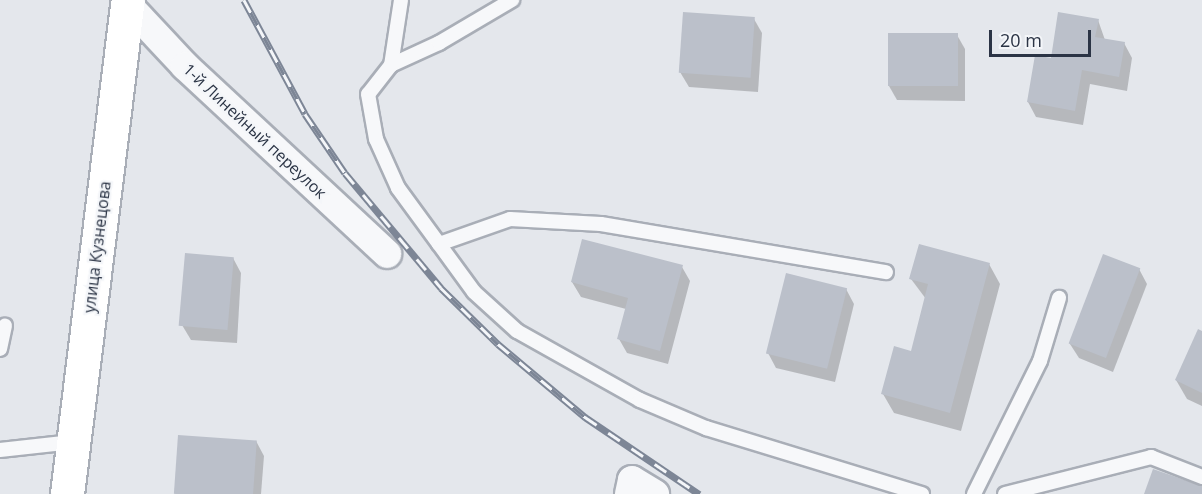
<!DOCTYPE html>
<meta charset="utf-8">
<style>
body{margin:0}
#map{position:relative;width:1202px;height:494px;overflow:hidden;background:#e4e7ec;font-family:"Open Sans",sans-serif}
div>[style]{position:absolute}
.shadow>*{inset:0;background:#0003}
.building>*{inset:0;background:#bbc0ca;transform-origin:0 0}
.roads{filter:drop-shadow(2px 0 #a9aeb7) drop-shadow(-2px 0 #a9aeb7) drop-shadow(0 2px #a9aeb7) drop-shadow(0 -2px #a9aeb7)}
.service>*{height:14px;margin:-7px;padding:0 7px;transform-origin:7px;border-radius:7px;background:#f7f8fa}
.minor>*{height:28px;margin:-14px;padding:0 14px;transform-origin:14px;border-radius:14px;background:#f7f8fa}
.secondary>*{height:33px;margin:-16.5px;padding:0 16.5px;transform-origin:16.5px;border-radius:16.5px;background:#fff}
.rail>*{height:7px;margin-top:-3.5px;transform-origin:0;background:repeating-linear-gradient(90deg,#f4f6f9 0 14px,#7d8696 0 28px);box-sizing:border-box;border-block:2px solid #7d8696}
span{translate:-50% -50%;white-space:nowrap;text-align:center;line-height:1.15;-webkit-text-stroke:4.5px #f4f6f9;paint-order:stroke}
.street-label{font-size:16px;color:#2b3445}
.scale{position:absolute;left:989px;top:30px;width:102px;height:27px;box-sizing:border-box;border:3px solid #2b3445;border-top:0;padding-left:8px;font-size:18px;line-height:21px;white-space:nowrap;color:#2b3445;-webkit-text-stroke:4px #f4f6f9;paint-order:stroke}
</style>
<div id="map">
<div class="shadow">
<i style="clip-path:polygon(754px 19px,762px 33px,758px 92px,689px 87px,680px 72px)"></i>
<i style="clip-path:polygon(1098px 20px,1105px 40px,1124px 43px,1132px 58px,1127px 91px,1090px 84px,1083px 125px,1036px 117px,1028px 102px,1052px 60px)"></i>
<i style="clip-path:polygon(957px 35px,965px 49px,965px 101px,897px 100px,889px 86px)"></i>
<i style="clip-path:polygon(233px 258px,241px 273px,237px 343px,191px 340px,182px 325px)"></i>
<i style="clip-path:polygon(989px 264px,1000px 284px,961px 431px,894px 413px,883px 394px,912px 353px,926px 299px,911px 279px)"></i>
<i style="clip-path:polygon(682px 267px,690px 281px,668px 364px,627px 353px,619px 339px,626px 309px,581px 297px,572px 282px)"></i>
<i style="clip-path:polygon(1139px 269px,1147px 284px,1113px 372px,1079px 358px,1070px 344px)"></i>
<i style="clip-path:polygon(846px 289px,854px 304px,835px 382px,776px 368px,768px 353px)"></i>
<i style="clip-path:polygon(1202px 333px,1202px 406px,1187px 399px,1176px 380px)"></i>
<i style="clip-path:polygon(256px 441px,264px 456px,261px 494px,176px 494px)"></i>
</div>
<div class="building">
<i style="left:683px;top:12px;width:72px;height:61px;rotate:4deg"></i>
<i style="clip-path:polygon(1058px 12px,1099px 19px,1095px 37px,1125px 42px,1119px 77px,1082px 70px,1075px 111px,1027px 102px,1035px 55px,1051px 58px)"></i>
<i style="left:888px;top:33px;width:70px;height:53px"></i>
<i style="clip-path:polygon(582px 239px,683px 265px,660px 351px,617px 339px,628px 298px,571px 282px)"></i>
<i style="clip-path:polygon(919px 244px,990px 263px,950px 413px,881px 394px,894px 346px,911px 351px,928px 284px,909px 279px)"></i>
<i style="left:185px;top:253px;width:49px;height:73px;rotate:5deg"></i>
<i style="left:1103px;top:254px;width:40px;height:96px;rotate:21deg"></i>
<i style="left:786px;top:273px;width:63px;height:83px;rotate:14deg"></i>
<i style="clip-path:polygon(1198px 329px,1202px 331px,1202px 393px,1175px 380px)"></i>
<i style="left:178px;top:435px;width:79px;height:59px;rotate:4deg"></i>
<i style="clip-path:polygon(1153px 469px,1202px 486px,1202px 494px,1144px 494px)"></i>
</div>
<div class="roads">
<div class="service">
<i style="left:401px;top:0;width:66px;rotate:98.7deg"></i>
<i style="left:391px;top:65px;width:37px;rotate:128deg"></i>
<i style="left:368px;top:94px;width:46px;rotate:79.9deg"></i>
<i style="left:376px;top:139px;width:54px;rotate:65.8deg"></i>
<i style="left:398px;top:188px;width:69px;rotate:53.8deg"></i>
<i style="left:439px;top:244px;width:75px;rotate:-19.4deg"></i>
<i style="left:510px;top:219px;width:91px;rotate:3.1deg"></i>
<i style="left:601px;top:224px;width:289px;rotate:9.6deg"></i>
<i style="left:391px;top:65px;width:53px;rotate:-24.6deg"></i>
<i style="left:439px;top:43px;width:85px;rotate:-30.5deg"></i>
<i style="left:439px;top:244px;width:59px;rotate:53.9deg"></i>
<i style="left:474px;top:292px;width:58px;rotate:42.2deg"></i>
<i style="left:517px;top:331px;width:141px;rotate:29.3deg"></i>
<i style="left:640px;top:400px;width:72px;rotate:23deg"></i>
<i style="left:706px;top:428px;width:226px;rotate:17deg"></i>
<i style="left:0;top:349px;width:24px;rotate:-78deg"></i>
<i style="left:0;top:450px;width:73px;rotate:-6.3deg"></i>
<i style="left:974px;top:494px;width:148px;rotate:-63.6deg"></i>
<i style="left:1040px;top:361px;width:66px;rotate:-73.2deg"></i>
<i style="left:1005px;top:494px;width:151px;rotate:-14.2deg"></i>
<i style="left:1151px;top:457px;width:55px;rotate:21.4deg"></i>
</div>
<div class="minor">
<i style="left:127px;top:4px;width:85px;rotate:46.9deg"></i>
<i style="left:185px;top:66px;width:276px;rotate:42.9deg"></i>
<i style="left:629px;top:494px;width:14px;rotate:-78deg"></i>
<i style="left:632px;top:480px;width:27px;rotate:31deg"></i>
</div>
<div class="secondary">
<i style="left:67px;top:494px;width:498px;rotate:-83deg"></i>
</div>
</div>
<div class="rail">
<i style="left:244px;top:0;width:129px;rotate:61.8deg"></i>
<i style="left:305px;top:114px;width:71px;rotate:55.9deg"></i>
<i style="left:345px;top:173px;width:150px;rotate:50.1deg"></i>
<i style="left:441px;top:288px;width:80px;rotate:44.5deg"></i>
<i style="left:498px;top:344px;width:114px;rotate:40deg"></i>
<i style="left:585px;top:417px;width:138px;rotate:34deg"></i>
</div>
<div class="street-label">
<span style="left:255px;top:131px;rotate:43deg">1-й Линейный переулок</span>
<span style="left:97px;top:247px;rotate:-83deg">улица Кузнецова</span>
</div>
<div class="scale">20 m</div>
</div>
